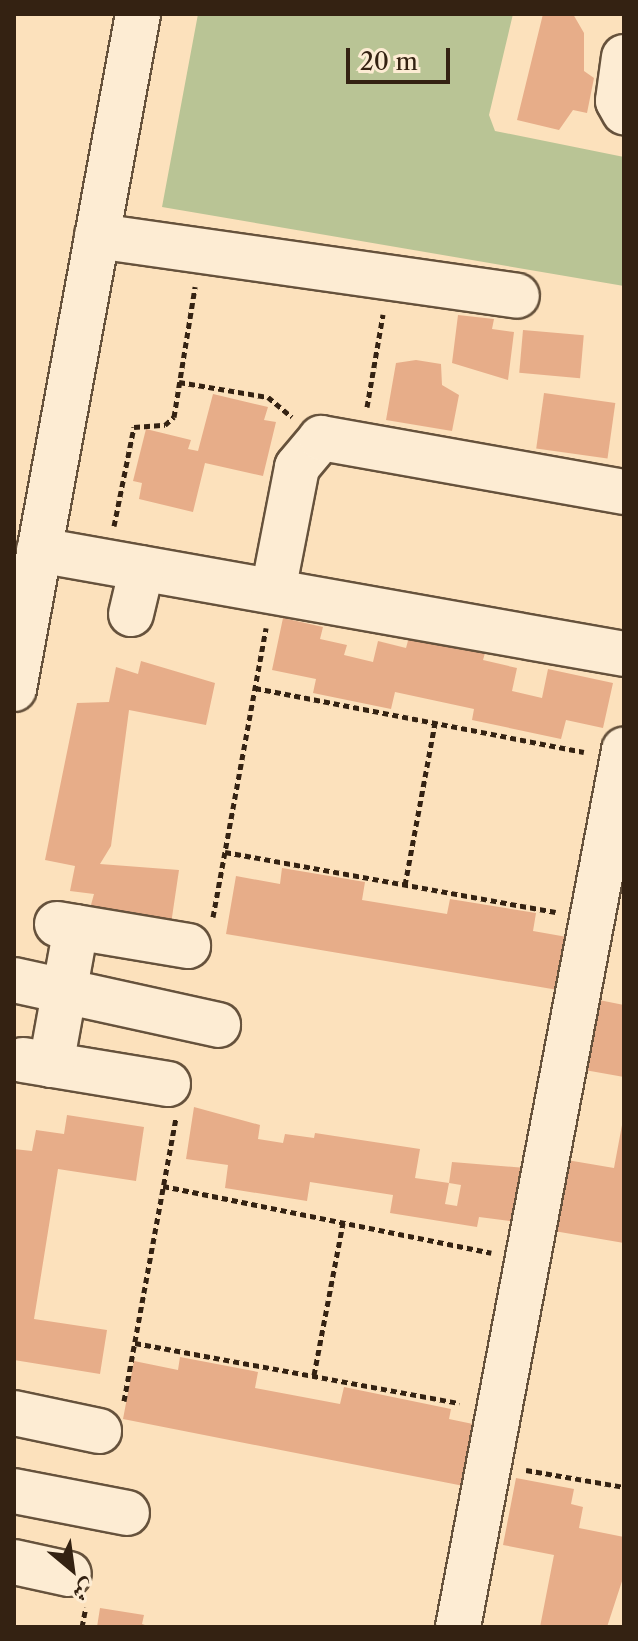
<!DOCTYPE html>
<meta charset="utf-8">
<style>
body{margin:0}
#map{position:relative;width:638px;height:1641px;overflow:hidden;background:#fce1bc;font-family:"Libre Caslon Text",Amiri,serif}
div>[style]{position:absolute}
.green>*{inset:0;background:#b9c495}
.building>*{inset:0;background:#e7ad89;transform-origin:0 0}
.path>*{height:5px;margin-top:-2.5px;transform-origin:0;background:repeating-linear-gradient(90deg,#342212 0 6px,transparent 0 10px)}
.roads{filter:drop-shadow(2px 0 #66523c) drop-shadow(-2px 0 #66523c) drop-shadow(0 2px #66523c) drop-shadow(0 -2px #66523c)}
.minor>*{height:44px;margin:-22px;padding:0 22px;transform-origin:22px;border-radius:22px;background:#fdecd3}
span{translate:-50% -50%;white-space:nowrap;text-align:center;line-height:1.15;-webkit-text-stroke:6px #fdecd3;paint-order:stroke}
.frame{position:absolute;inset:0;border:16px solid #342212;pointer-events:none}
.north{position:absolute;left:32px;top:1529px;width:80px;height:80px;-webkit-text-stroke:6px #fdecd3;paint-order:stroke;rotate:151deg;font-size:22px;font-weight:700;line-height:32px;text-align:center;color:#342212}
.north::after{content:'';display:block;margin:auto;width:28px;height:36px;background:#342212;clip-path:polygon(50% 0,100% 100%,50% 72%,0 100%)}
.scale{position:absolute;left:346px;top:48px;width:104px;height:36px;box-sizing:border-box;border:4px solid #342212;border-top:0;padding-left:10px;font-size:24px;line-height:28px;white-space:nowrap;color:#342212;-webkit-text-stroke:6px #fdecd3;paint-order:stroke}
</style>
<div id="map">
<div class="green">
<i style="clip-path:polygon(198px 14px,513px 14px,489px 115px,495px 131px,624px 157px,624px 286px,162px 207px)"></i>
</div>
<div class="building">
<i style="clip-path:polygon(543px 14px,573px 14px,584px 33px,584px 71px,594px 78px,587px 113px,573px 110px,559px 130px,517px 120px)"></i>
<i style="clip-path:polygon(458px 315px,494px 319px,492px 329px,514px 332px,508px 380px,452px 363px)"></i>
<i style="left:523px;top:330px;width:61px;height:43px;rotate:5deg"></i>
<i style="clip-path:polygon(416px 360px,441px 364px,442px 385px,459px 395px,452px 431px,386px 420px,396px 363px)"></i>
<i style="left:544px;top:393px;width:72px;height:56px;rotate:8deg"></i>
<i style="clip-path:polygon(213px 394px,268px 407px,264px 420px,276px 422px,263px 476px,205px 463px,193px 512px,139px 499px,142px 483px,133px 481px,146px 429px,191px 440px,188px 449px,198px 451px)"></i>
<i style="clip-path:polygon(283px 618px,323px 627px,320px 639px,347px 645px,344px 655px,373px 662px,378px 641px,406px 648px,409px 637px,485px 653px,483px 660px,517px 668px,512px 691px,542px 698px,548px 669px,613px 683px,603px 728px,566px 720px,561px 739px,472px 720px,474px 709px,395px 692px,391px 709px,313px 693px,316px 679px,272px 670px)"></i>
<i style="clip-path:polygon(141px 661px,215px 683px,206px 725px,129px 710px,111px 846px,100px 864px,179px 870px,171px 924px,89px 912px,94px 894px,70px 891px,75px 866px,45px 860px,77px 703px,109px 702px,116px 667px,138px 674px)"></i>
<i style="clip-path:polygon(282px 868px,365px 882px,362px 900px,447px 914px,450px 899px,536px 913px,533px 931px,567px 937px,558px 990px,226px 934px,236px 876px,280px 884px)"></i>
<i style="clip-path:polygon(599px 1000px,624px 1005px,624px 1077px,579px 1069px)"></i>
<i style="clip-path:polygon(194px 1107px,260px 1125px,258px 1139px,283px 1143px,285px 1134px,314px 1138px,315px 1133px,420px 1149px,415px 1178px,449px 1183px,445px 1204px,457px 1206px,461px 1185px,449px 1183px,452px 1162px,526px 1168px,517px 1222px,479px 1217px,477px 1227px,390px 1213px,393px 1195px,310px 1182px,307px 1201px,225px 1188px,228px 1165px,186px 1159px)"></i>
<i style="clip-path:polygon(67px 1115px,144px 1127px,136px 1181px,58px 1169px,34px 1319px,107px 1330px,100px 1374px,14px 1360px,14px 1149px,32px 1151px,36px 1130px,64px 1134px)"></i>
<i style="clip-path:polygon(622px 1125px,624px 1243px,554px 1231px,561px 1159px,614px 1168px)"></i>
<i style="clip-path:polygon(180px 1357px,258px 1372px,255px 1388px,340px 1404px,344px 1387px,451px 1409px,449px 1419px,492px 1428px,479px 1489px,123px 1419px,134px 1361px,178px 1370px)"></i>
<i style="clip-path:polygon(516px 1478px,574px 1489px,571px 1504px,583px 1507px,579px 1528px,624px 1537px,624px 1575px,607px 1627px,540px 1627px,554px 1555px,503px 1545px)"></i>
<i style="clip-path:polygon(100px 1608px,144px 1615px,142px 1624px,151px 1627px,97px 1627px)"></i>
</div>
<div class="path">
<i style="left:179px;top:382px;width:90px;rotate:9.6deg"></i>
<i style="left:268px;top:397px;width:31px;rotate:40deg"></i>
<i style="left:367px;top:407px;width:94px;rotate:-80.2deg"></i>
<i style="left:114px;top:526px;width:101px;rotate:-78.6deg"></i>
<i style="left:134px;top:427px;width:31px;rotate:-4deg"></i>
<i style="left:165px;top:425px;width:12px;rotate:-42deg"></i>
<i style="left:174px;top:417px;width:132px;rotate:-80.8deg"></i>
<i style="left:255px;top:688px;width:335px;rotate:11deg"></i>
<i style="left:225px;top:852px;width:336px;rotate:10.3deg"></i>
<i style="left:405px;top:885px;width:165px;rotate:-79.5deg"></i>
<i style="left:213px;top:917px;width:294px;rotate:-79.6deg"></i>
<i style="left:163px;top:1186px;width:335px;rotate:11.5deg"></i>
<i style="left:135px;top:1343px;width:330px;rotate:10.5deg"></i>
<i style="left:314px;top:1375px;width:155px;rotate:-79.2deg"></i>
<i style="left:124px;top:1401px;width:287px;rotate:-79.6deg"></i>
<i style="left:526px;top:1470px;width:99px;rotate:9.8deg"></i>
<i style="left:82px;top:1627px;width:20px;rotate:-79deg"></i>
</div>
<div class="roads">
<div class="minor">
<i style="left:624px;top:57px;width:44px;rotate:97.8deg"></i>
<i style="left:618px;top:101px;width:13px;rotate:61deg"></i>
<i style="left:97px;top:236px;width:424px;rotate:8.1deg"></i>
<i style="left:39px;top:550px;width:594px;rotate:10.08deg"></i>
<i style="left:273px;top:591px;width:126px;rotate:-79deg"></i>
<i style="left:297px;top:467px;width:38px;rotate:-50deg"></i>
<i style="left:321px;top:438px;width:308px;rotate:10.1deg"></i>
<i style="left:131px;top:614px;width:47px;rotate:-76.6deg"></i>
<i style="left:14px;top:689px;width:686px;rotate:-79.59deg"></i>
<i style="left:57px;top:924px;width:133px;rotate:9.5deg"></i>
<i style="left:14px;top:980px;width:209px;rotate:12.4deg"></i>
<i style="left:23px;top:1060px;width:147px;rotate:9.4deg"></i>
<i style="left:51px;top:1065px;width:140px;rotate:-79.7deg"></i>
<i style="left:14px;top:1413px;width:87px;rotate:12deg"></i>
<i style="left:14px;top:1491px;width:115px;rotate:11deg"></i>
<i style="left:14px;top:1562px;width:56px;rotate:12.3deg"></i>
<i style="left:458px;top:1627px;width:893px;rotate:-79.28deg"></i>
</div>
</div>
<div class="frame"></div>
<div class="north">ش</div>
<div class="scale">20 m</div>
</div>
